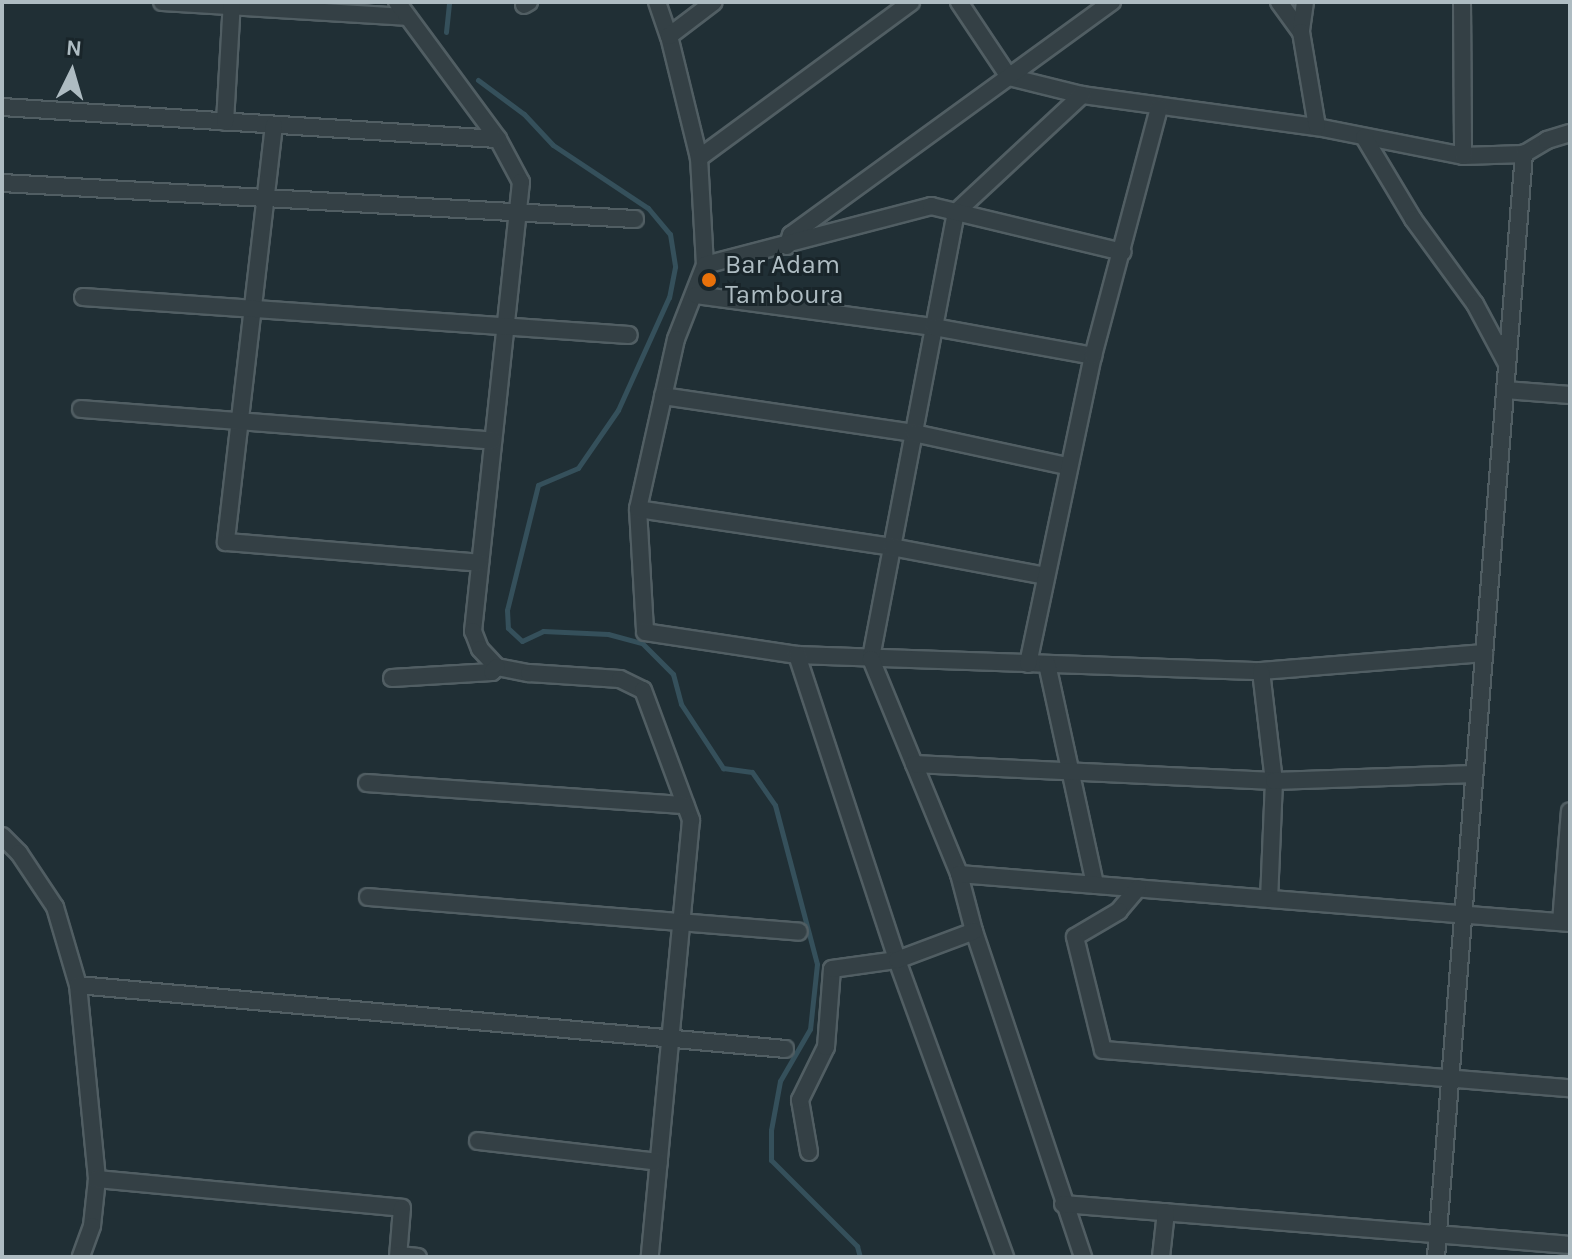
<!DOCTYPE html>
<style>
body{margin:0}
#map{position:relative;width:1572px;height:1259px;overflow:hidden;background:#202f35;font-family:Karla,sans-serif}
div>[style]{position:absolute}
.stream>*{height:5px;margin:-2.5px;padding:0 2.5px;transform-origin:2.5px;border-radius:2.5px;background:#35505b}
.roads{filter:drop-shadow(2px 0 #515e63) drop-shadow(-2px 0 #515e63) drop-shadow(0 2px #515e63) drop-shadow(0 -2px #515e63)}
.minor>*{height:16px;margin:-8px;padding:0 8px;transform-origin:8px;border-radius:8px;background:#344045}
.dots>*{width:22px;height:22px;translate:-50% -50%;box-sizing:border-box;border:4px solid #19252a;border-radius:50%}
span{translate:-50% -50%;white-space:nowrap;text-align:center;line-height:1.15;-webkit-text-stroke:6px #19252a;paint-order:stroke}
.poi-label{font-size:26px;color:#aebcc2}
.left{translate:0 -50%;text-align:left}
.frame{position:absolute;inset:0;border:4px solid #aebcc2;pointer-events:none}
.north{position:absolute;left:32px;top:32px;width:80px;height:80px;-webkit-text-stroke:6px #19252a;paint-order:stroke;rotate:5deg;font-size:22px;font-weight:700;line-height:32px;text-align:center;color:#aebcc2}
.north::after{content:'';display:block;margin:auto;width:28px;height:36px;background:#aebcc2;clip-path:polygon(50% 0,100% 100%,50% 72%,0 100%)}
</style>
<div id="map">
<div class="stream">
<i style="left:446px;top:32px;width:30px;rotate:-84deg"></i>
<i style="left:478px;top:80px;width:57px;rotate:36.5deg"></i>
<i style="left:524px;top:114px;width:42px;rotate:46.9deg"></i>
<i style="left:553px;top:145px;width:114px;rotate:33.6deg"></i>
<i style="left:648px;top:208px;width:34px;rotate:50deg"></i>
<i style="left:670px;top:234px;width:33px;rotate:81deg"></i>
<i style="left:675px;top:267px;width:31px;rotate:101deg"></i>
<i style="left:669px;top:297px;width:124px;rotate:114.3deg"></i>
<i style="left:618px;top:410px;width:70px;rotate:124.6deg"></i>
<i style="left:578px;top:468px;width:43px;rotate:157deg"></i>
<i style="left:538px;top:485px;width:129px;rotate:103.9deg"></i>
<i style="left:507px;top:610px;width:18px;rotate:87deg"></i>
<i style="left:508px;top:628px;width:19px;rotate:43deg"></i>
<i style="left:522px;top:641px;width:23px;rotate:-25deg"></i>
<i style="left:543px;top:631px;width:65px;rotate:2.6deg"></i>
<i style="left:608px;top:634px;width:35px;rotate:15deg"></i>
<i style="left:642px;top:643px;width:44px;rotate:45deg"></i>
<i style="left:673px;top:674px;width:31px;rotate:75deg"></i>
<i style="left:681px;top:704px;width:77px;rotate:56.7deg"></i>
<i style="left:723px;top:768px;width:29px;rotate:8deg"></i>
<i style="left:752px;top:772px;width:40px;rotate:55.1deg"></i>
<i style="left:775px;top:805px;width:164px;rotate:75.2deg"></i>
<i style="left:817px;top:964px;width:65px;rotate:96.1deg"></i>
<i style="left:810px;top:1029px;width:60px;rotate:120deg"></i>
<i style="left:780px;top:1081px;width:50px;rotate:100.4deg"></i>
<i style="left:771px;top:1130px;width:30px;rotate:90deg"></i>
<i style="left:771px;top:1160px;width:122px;rotate:45deg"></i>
<i style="left:857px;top:1246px;width:11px;rotate:75deg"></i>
</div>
<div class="roads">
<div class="minor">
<i style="left:162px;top:2px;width:244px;rotate:3.5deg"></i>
<i style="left:397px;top:2px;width:170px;rotate:53.6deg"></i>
<i style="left:498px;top:139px;width:49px;rotate:61.9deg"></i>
<i style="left:521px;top:182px;width:452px;rotate:96.1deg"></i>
<i style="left:473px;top:631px;width:19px;rotate:69deg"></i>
<i style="left:480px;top:649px;width:25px;rotate:47deg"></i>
<i style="left:497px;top:667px;width:33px;rotate:11deg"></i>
<i style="left:529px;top:673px;width:91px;rotate:3.8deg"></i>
<i style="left:620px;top:679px;width:25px;rotate:26deg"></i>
<i style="left:643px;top:690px;width:139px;rotate:69.7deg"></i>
<i style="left:691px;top:820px;width:439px;rotate:95.4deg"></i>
<i style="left:657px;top:2px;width:36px;rotate:71deg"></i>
<i style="left:669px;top:36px;width:126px;rotate:76.2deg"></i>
<i style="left:699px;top:158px;width:107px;rotate:86.8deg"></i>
<i style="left:705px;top:265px;width:79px;rotate:111.4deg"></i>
<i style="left:676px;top:339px;width:174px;rotate:102.6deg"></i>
<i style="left:638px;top:509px;width:123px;rotate:86.7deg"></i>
<i style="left:645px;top:632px;width:154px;rotate:8.6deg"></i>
<i style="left:797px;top:655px;width:464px;rotate:2deg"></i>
<i style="left:1261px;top:671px;width:224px;rotate:-4.6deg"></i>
<i style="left:959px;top:2px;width:90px;rotate:56.3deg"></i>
<i style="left:1009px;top:77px;width:75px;rotate:13.9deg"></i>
<i style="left:1082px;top:95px;width:237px;rotate:7.8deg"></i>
<i style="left:1317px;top:127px;width:149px;rotate:11.2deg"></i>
<i style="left:1463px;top:156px;width:61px;rotate:-1.9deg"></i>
<i style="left:1524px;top:154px;width:27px;rotate:-31deg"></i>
<i style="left:1547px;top:140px;width:24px;rotate:-17deg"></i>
<i style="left:1279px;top:2px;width:37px;rotate:54deg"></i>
<i style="left:1305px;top:2px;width:30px;rotate:98deg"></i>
<i style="left:1301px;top:32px;width:96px;rotate:80.4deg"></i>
<i style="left:1462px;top:2px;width:154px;rotate:89.6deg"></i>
<i style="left:524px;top:5px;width:6px;rotate:-31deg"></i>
<i style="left:669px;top:36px;width:56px;rotate:-37.1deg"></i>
<i style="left:1082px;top:95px;width:172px;rotate:137.1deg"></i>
<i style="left:956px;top:212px;width:455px;rotate:100.8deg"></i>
<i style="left:871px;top:659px;width:232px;rotate:67.7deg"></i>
<i style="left:959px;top:874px;width:59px;rotate:75.3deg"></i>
<i style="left:974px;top:931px;width:344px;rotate:71.5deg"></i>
<i style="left:2px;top:107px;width:497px;rotate:3.7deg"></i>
<i style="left:225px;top:122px;width:120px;rotate:-86.7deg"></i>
<i style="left:274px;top:125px;width:420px;rotate:96.6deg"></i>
<i style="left:226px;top:542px;width:255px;rotate:4.7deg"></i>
<i style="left:1364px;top:137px;width:96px;rotate:59.1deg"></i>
<i style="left:1413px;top:219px;width:105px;rotate:53.9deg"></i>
<i style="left:1475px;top:304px;width:66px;rotate:61.9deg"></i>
<i style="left:699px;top:158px;width:263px;rotate:-36.3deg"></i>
<i style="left:2px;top:183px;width:634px;rotate:3.26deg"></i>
<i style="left:787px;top:246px;width:12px;rotate:-70deg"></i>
<i style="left:791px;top:235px;width:397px;rotate:-36deg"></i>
<i style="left:705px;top:265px;width:234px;rotate:-14.6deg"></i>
<i style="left:931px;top:206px;width:197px;rotate:13.5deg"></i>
<i style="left:696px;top:295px;width:240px;rotate:7.7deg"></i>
<i style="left:934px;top:327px;width:162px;rotate:10.3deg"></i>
<i style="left:83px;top:297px;width:547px;rotate:3.98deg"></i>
<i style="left:1505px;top:390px;width:65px;rotate:4.4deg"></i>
<i style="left:663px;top:396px;width:254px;rotate:8.4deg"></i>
<i style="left:914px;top:433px;width:157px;rotate:12.2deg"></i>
<i style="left:81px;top:409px;width:413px;rotate:4.4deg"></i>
<i style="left:638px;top:509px;width:257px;rotate:8.5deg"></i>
<i style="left:892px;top:547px;width:156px;rotate:10.7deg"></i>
<i style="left:797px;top:655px;width:321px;rotate:71.8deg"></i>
<i style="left:897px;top:960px;width:316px;rotate:70deg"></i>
<i style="left:1028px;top:664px;width:315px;rotate:-78.1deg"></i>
<i style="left:1093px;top:356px;width:257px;rotate:-75.1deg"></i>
<i style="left:1047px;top:664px;width:226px;rotate:77.7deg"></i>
<i style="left:1261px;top:671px;width:111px;rotate:83.3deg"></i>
<i style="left:1274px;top:781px;width:118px;rotate:92.4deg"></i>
<i style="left:392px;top:678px;width:100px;rotate:-3.4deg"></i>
<i style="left:492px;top:672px;width:7px;rotate:-45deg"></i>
<i style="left:914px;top:764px;width:360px;rotate:2.7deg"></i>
<i style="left:1274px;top:781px;width:200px;rotate:-2deg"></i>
<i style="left:367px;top:783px;width:319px;rotate:4deg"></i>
<i style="left:2px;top:836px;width:24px;rotate:45deg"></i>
<i style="left:19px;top:853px;width:65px;rotate:56.3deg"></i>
<i style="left:55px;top:907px;width:81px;rotate:73.6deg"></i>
<i style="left:78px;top:985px;width:195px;rotate:84.4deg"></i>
<i style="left:97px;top:1179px;width:47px;rotate:96.1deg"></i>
<i style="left:92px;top:1226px;width:33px;rotate:110deg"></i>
<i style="left:959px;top:874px;width:613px;rotate:4.59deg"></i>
<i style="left:1138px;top:888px;width:30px;rotate:130deg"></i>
<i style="left:1119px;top:911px;width:51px;rotate:149.4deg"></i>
<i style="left:1075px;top:937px;width:116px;rotate:76.1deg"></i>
<i style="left:1103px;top:1050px;width:469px;rotate:4.7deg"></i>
<i style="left:368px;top:897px;width:432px;rotate:4.6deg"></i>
<i style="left:1561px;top:922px;width:111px;rotate:-85.4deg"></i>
<i style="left:78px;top:985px;width:710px;rotate:5.17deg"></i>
<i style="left:478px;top:1141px;width:182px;rotate:6.6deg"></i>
<i style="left:809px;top:1152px;width:53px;rotate:-99.8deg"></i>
<i style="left:800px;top:1100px;width:59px;rotate:-63.9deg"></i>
<i style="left:826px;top:1047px;width:78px;rotate:-85.6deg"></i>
<i style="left:832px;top:969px;width:66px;rotate:-7.9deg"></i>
<i style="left:897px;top:960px;width:82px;rotate:-20.6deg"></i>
<i style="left:97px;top:1179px;width:306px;rotate:5.4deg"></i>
<i style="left:402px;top:1208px;width:49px;rotate:94.7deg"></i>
<i style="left:1063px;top:1204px;width:509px;rotate:4.62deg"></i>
<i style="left:399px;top:1255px;width:19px;rotate:6deg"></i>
<i style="left:1161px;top:1257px;width:45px;rotate:-83.7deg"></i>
<i style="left:1436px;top:1257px;width:1107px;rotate:-85.44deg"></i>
</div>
</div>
<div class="dots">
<i style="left:709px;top:280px;background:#e8710a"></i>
</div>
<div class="poi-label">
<span class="left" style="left:725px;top:280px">Bar Adam<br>Tamboura</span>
</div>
<div class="frame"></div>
<div class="north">N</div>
</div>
